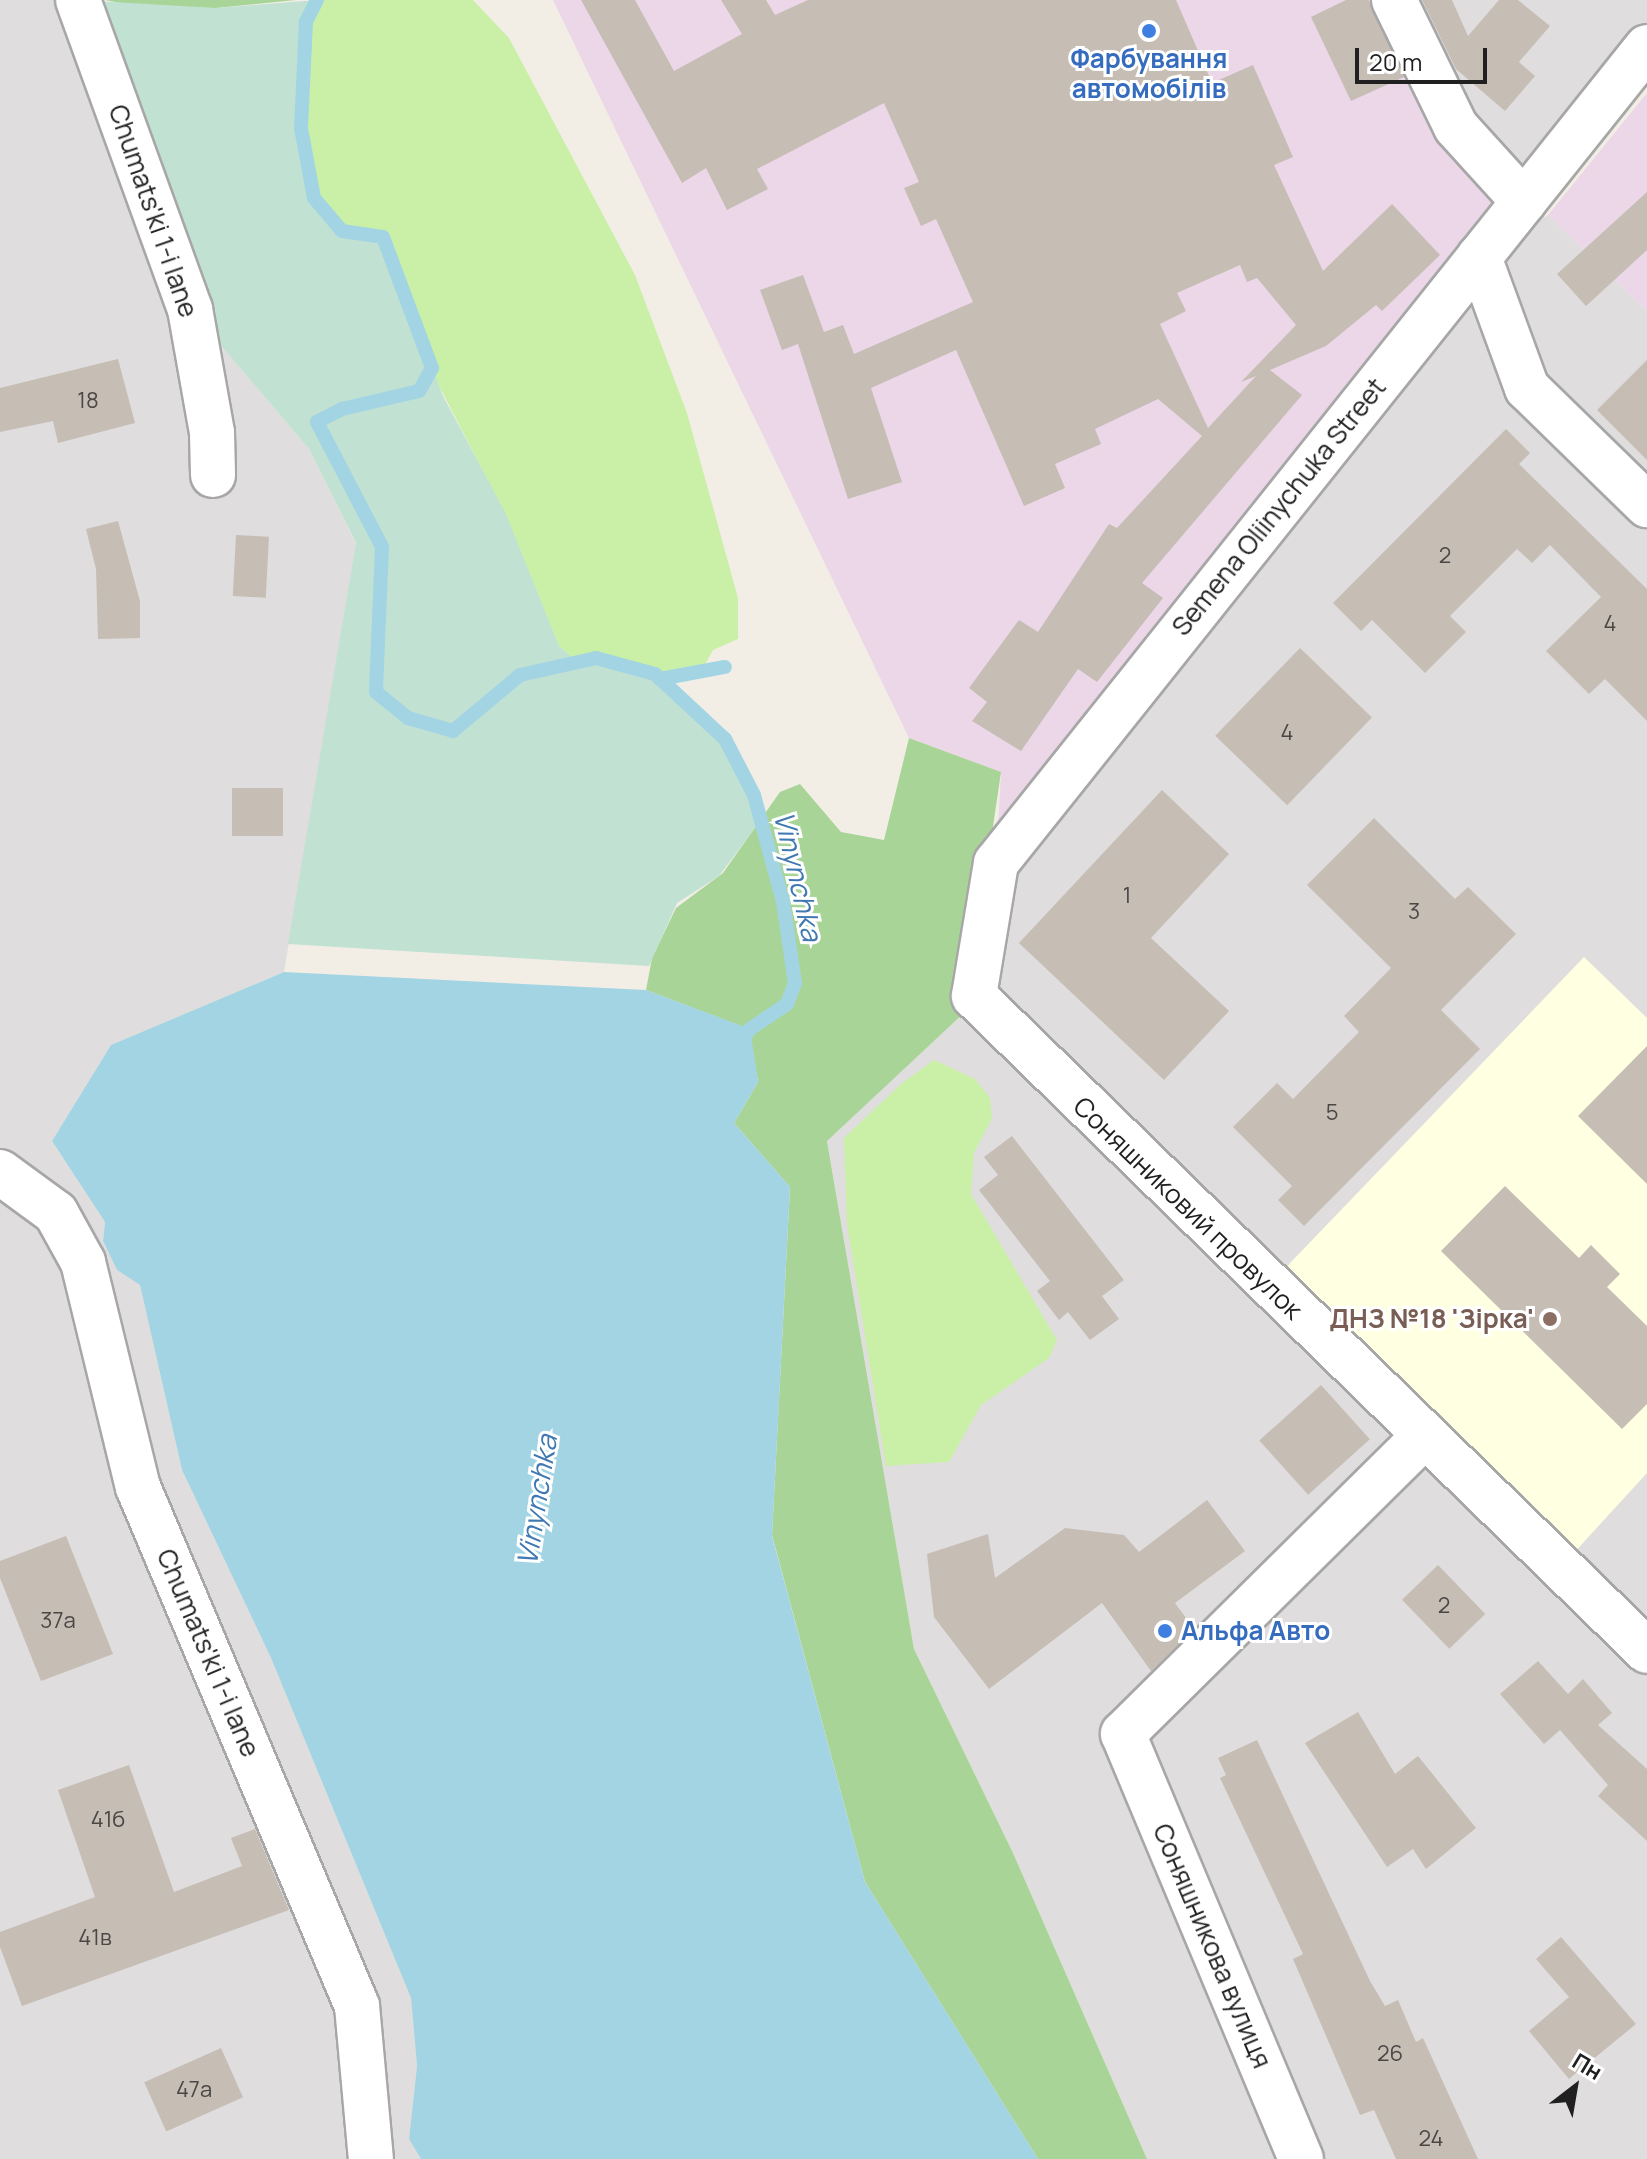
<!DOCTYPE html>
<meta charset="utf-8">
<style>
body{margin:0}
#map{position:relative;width:1647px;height:2159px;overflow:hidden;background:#f2eee6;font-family:Manrope,sans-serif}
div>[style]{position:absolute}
.residential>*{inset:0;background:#dfdddd}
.industrial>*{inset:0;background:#ebd7e7}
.education>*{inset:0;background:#ffffe2}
.grass>*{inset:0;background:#caf0a8}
.forest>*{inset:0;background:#a8d597}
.wetland>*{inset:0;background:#c1e1d3}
.water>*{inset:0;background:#a3d4e3}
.stream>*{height:14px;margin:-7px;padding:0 7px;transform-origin:7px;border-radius:7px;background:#a3d4e3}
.building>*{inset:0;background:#c6bdb5;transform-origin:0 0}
.roads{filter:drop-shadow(2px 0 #a7a7a7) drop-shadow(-2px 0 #a7a7a7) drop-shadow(0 2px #a7a7a7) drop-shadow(0 -2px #a7a7a7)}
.street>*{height:44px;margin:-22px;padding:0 22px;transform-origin:22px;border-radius:22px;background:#fff}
.dots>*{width:22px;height:22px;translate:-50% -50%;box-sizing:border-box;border:4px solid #fff;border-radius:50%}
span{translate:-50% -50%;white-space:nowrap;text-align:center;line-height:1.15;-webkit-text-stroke:6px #fff;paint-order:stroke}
.number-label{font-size:22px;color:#4a4745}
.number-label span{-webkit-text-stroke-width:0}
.shop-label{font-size:26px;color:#366cbe;font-weight:700}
.left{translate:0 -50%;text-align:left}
.street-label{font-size:26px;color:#202020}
.education-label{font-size:26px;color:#785e54;font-weight:700}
.right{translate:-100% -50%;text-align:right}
.water-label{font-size:28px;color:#4078b2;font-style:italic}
.north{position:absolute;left:1535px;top:2047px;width:80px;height:80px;-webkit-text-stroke:6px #fff;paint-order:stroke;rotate:31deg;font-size:22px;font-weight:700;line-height:32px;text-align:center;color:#202020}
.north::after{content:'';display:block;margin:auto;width:28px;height:36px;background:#202020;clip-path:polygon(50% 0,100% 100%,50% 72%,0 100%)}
.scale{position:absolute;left:1355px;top:48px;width:132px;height:36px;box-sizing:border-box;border:4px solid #202020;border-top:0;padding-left:10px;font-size:24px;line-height:28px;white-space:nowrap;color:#202020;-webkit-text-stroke:6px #fff;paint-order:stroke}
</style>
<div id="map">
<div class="residential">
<i style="clip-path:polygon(0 0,78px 0,190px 309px,309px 449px,356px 544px,284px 972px,111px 1045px,52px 1141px,105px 1222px,103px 1241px,117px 1270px,140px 1285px,182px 1470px,271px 1658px,411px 1998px,417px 2066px,409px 2139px,421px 2159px,0 2159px)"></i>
<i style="clip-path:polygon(1394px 0,1647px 0,1647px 46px,1524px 202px)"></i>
<i style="clip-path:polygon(1548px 215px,1647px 311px,1647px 2159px,1147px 2159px,1013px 1853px,914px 1649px,827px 1140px,966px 1011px,996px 863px,1479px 257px)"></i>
</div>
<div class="industrial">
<i style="clip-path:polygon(553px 0,1394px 0,1524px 202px,996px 863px,1001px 772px,909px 738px)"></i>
<i style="clip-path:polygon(1647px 93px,1647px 311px,1548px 215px)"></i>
</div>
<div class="education">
<i style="clip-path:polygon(1584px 957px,1647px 1018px,1647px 1473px,1560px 1568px,1268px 1286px)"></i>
</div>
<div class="grass">
<i style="clip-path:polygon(317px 0,473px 0,509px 38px,635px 275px,687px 413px,738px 598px,738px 639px,713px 650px,702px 670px,655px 674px,575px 660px,559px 646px,487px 479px,435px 378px,342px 231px,314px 198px,301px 128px,306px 22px)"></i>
<i style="clip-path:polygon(934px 1060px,975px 1079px,990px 1098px,992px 1118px,974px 1153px,971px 1194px,1057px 1340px,1049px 1358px,981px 1405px,949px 1462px,886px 1466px,847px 1224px,844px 1138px,901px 1084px)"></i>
</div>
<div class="forest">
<i style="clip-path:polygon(105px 0,296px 0,216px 8px,140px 7px)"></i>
<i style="clip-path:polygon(909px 738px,1001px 772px,966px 1011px,827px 1141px,914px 1649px,1013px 1853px,1147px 2159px,1038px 2159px,865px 1882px,772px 1535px,790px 1187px,734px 1123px,758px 1082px,749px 1029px,646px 990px,652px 958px,676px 908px,723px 873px,780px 792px,800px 784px,841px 832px,884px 840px)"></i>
</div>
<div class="wetland">
<i style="clip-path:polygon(78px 0,216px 8px,317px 0,306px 22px,301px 128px,314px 198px,342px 231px,383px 237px,443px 396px,506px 514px,559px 646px,575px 660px,655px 674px,725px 739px,756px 802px,760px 819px,755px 828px,719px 876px,677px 903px,649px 966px,288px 944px,356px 543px,309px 449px,190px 309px)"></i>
</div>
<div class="water">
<i style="clip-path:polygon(284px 972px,646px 990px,750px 1029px,758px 1082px,734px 1123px,790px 1187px,772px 1536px,865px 1882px,1038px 2159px,421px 2159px,409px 2139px,417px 2066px,411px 1998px,271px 1658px,182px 1470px,140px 1285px,117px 1270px,103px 1241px,105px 1222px,52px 1141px,111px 1045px)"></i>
</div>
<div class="stream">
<i style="left:317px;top:0;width:25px;rotate:117deg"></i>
<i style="left:306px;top:22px;width:106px;rotate:92.7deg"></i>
<i style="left:301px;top:128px;width:71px;rotate:79.5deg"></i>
<i style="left:314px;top:198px;width:43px;rotate:49.7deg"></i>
<i style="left:342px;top:231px;width:41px;rotate:8.3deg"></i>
<i style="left:383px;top:237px;width:140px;rotate:69.5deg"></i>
<i style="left:432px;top:368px;width:26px;rotate:119deg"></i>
<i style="left:419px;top:391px;width:79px;rotate:166.8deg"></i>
<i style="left:342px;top:409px;width:28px;rotate:153deg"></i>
<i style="left:317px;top:422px;width:141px;rotate:62.5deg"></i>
<i style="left:382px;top:547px;width:145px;rotate:92.4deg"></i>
<i style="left:376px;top:692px;width:41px;rotate:39.1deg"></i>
<i style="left:408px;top:718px;width:47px;rotate:16.1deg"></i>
<i style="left:453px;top:731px;width:87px;rotate:-39.9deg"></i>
<i style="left:520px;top:675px;width:78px;rotate:-12.6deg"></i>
<i style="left:596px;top:658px;width:61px;rotate:15.2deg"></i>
<i style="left:655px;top:674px;width:96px;rotate:42.9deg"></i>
<i style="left:725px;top:739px;width:63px;rotate:62.6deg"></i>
<i style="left:754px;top:795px;width:111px;rotate:74.8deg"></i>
<i style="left:783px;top:902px;width:82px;rotate:81.6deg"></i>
<i style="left:795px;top:983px;width:22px;rotate:111deg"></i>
<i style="left:787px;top:1004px;width:45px;rotate:146deg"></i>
<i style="left:750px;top:1029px;width:17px;rotate:126deg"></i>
<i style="left:660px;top:679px;width:66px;rotate:-10.5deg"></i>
</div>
<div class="building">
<i style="clip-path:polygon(evenodd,581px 0,635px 0,674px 71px,742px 34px,721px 0,766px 0,775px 15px,808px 0,1176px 0,1212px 83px,1253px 65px,1293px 157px,1274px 165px,1323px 271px,1392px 204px,1440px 255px,1382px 311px,1376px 305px,1326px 346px,1270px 370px,1302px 395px,1142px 583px,1163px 598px,1097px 682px,1078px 669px,1021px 751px,972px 721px,987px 702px,969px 688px,1019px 620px,1038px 632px,1109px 524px,1117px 528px,1202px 436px,1158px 399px,1095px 429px,1101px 444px,1055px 464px,1065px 488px,1024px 506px,956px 350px,871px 388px,902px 482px,848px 499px,798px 344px,782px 350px,760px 290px,803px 275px,824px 332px,843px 325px,854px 354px,973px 302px,936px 219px,921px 226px,904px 188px,919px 182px,884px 103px,757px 169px,768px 189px,727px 210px,706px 168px,682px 183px,581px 0,1240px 265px,1247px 282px,1257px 278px,1296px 325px,1241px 382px,1256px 376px,1208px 428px,1160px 324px,1186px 311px,1177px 293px,1240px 265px)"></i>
<i style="clip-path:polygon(1346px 0,1369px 0,1404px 77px,1351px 101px,1311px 17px)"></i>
<i style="clip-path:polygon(1422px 0,1452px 0,1468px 36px,1499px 0,1518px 0,1550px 26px,1519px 62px,1535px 76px,1505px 111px,1456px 69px)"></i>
<i style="clip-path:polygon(1647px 192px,1647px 250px,1586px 306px,1557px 274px)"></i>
<i style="clip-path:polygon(118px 359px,135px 423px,58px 443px,53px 421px,0 432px,0 388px)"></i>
<i style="clip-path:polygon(1647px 360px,1647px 460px,1597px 410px)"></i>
<i style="clip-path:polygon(1506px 429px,1530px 453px,1519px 464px,1647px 589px,1647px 721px,1605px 679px,1589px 694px,1546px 651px,1601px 597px,1550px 545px,1532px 563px,1517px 549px,1450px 616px,1466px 632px,1425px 673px,1372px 620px,1361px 631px,1333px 603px)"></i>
<i style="clip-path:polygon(118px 521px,140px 601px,140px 638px,98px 639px,96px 569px,86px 529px)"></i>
<i style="left:236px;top:535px;width:33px;height:61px;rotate:3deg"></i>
<i style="left:1300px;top:648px;width:100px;height:122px;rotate:44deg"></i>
<i style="left:232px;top:788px;width:51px;height:48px"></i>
<i style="clip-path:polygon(1162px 790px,1229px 854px,1151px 938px,1229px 1011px,1164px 1080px,1019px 943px)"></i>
<i style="clip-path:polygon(1374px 818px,1455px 899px,1468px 887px,1516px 934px,1441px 1010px,1480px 1049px,1304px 1226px,1278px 1200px,1292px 1186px,1233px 1127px,1277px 1083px,1293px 1099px,1359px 1032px,1344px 1016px,1391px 968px,1307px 885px)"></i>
<i style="clip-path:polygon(1647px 1046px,1647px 1184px,1578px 1116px)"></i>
<i style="clip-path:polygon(1012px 1136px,1124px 1280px,1102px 1296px,1119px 1319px,1090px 1340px,1068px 1312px,1059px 1320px,1037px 1291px,1050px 1281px,979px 1190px,998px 1175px,984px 1157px)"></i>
<i style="clip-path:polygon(1505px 1186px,1579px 1258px,1591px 1245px,1620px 1274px,1607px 1287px,1647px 1326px,1647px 1404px,1622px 1429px,1441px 1251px)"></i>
<i style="left:1321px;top:1385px;width:73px;height:83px;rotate:48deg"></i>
<i style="clip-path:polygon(1207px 1500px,1245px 1551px,1175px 1603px,1194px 1629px,1151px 1671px,1102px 1603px,989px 1689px,934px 1617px,927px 1554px,988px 1534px,995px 1578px,1065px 1528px,1124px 1535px,1139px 1552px)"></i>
<i style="clip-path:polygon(66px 1536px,113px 1654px,41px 1681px,0 1578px,0 1561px)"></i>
<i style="left:1438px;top:1565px;width:68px;height:50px;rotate:46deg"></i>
<i style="clip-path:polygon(1538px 1661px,1568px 1694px,1583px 1679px,1612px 1713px,1598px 1725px,1647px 1769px,1647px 1841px,1598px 1796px,1608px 1785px,1560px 1730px,1544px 1744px,1500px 1694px)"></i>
<i style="clip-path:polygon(1358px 1712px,1395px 1774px,1418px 1756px,1476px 1828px,1426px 1869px,1413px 1849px,1387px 1867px,1305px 1743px)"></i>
<i style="clip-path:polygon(1257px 1740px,1370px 1981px,1385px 2006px,1398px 2000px,1416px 2042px,1423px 2038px,1478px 2159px,1396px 2159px,1374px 2110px,1360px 2115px,1293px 1959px,1303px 1954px,1220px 1778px,1226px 1775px,1218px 1758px)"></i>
<i style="clip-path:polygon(129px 1765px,174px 1892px,242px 1866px,231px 1838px,255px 1829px,289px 1910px,22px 2006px,0 1947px,0 1932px,95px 1897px,58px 1790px)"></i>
<i style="clip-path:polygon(1561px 1937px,1636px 2024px,1569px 2079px,1529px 2031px,1569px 1997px,1536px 1959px)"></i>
<i style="left:221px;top:2048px;width:54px;height:84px;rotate:66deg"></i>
</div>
<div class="roads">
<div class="street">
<i style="left:78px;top:0;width:329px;rotate:70.1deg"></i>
<i style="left:190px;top:309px;width:126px;rotate:79.9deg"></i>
<i style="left:212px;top:433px;width:42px;rotate:88.6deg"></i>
<i style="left:1394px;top:0;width:141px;rotate:64deg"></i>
<i style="left:1456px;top:127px;width:101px;rotate:47.8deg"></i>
<i style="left:1647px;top:47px;width:1044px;rotate:128.58deg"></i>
<i style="left:996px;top:863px;width:135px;rotate:99.4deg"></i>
<i style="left:974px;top:996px;width:939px;rotate:44.22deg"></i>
<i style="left:1479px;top:257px;width:140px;rotate:69.9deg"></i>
<i style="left:1527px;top:388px;width:168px;rotate:44.3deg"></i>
<i style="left:0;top:1172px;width:69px;rotate:36.2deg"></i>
<i style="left:56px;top:1213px;width:56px;rotate:61.1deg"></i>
<i style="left:83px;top:1262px;width:232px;rotate:76.3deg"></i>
<i style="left:138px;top:1487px;width:563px;rotate:67.12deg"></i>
<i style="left:357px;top:2006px;width:154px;rotate:84.8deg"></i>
<i style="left:1301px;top:2159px;width:461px;rotate:-112.7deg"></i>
<i style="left:1123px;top:1734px;width:424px;rotate:-44.7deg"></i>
</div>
</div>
<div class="dots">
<i style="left:1149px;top:31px;background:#3f7fe0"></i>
<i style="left:1550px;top:1319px;background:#8d6e63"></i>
<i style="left:1165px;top:1631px;background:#3f7fe0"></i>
</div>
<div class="number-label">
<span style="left:88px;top:401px">18</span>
<span style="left:1445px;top:556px">2</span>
<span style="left:1610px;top:624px">4</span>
<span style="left:1287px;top:733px">4</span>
<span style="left:1127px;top:896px">1</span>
<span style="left:1414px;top:912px">3</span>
<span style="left:1332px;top:1113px">5</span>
<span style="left:1444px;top:1606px">2</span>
<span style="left:58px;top:1621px">37а</span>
<span style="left:108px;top:1820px">41б</span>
<span style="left:95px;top:1938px">41в</span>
<span style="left:1390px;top:2054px">26</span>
<span style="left:194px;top:2090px">47а</span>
<span style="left:1431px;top:2139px">24</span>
</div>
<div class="shop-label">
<span style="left:1149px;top:74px">Фарбування<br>автомобілів</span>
<span class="left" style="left:1181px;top:1631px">Альфа Авто</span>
</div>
<div class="street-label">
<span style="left:153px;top:211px;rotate:71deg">Chumats'ki 1-i lane</span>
<span style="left:1279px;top:507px;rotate:-51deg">Semena Oliinychuka Street</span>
<span style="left:1188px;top:1208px;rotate:44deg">Соняшниковий провулок</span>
<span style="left:208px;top:1653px;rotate:67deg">Chumats'ki 1-i lane</span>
<span style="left:1212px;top:1946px;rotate:67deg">Соняшникова вулиця</span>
</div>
<div class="education-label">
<span class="right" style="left:1534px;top:1319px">ДНЗ №18 'Зірка'</span>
</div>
<div class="water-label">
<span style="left:799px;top:876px;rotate:77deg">Vinynchka</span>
<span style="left:536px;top:1500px;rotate:-81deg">Vinynchka</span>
</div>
<div class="north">Пн</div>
<div class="scale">20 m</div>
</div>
